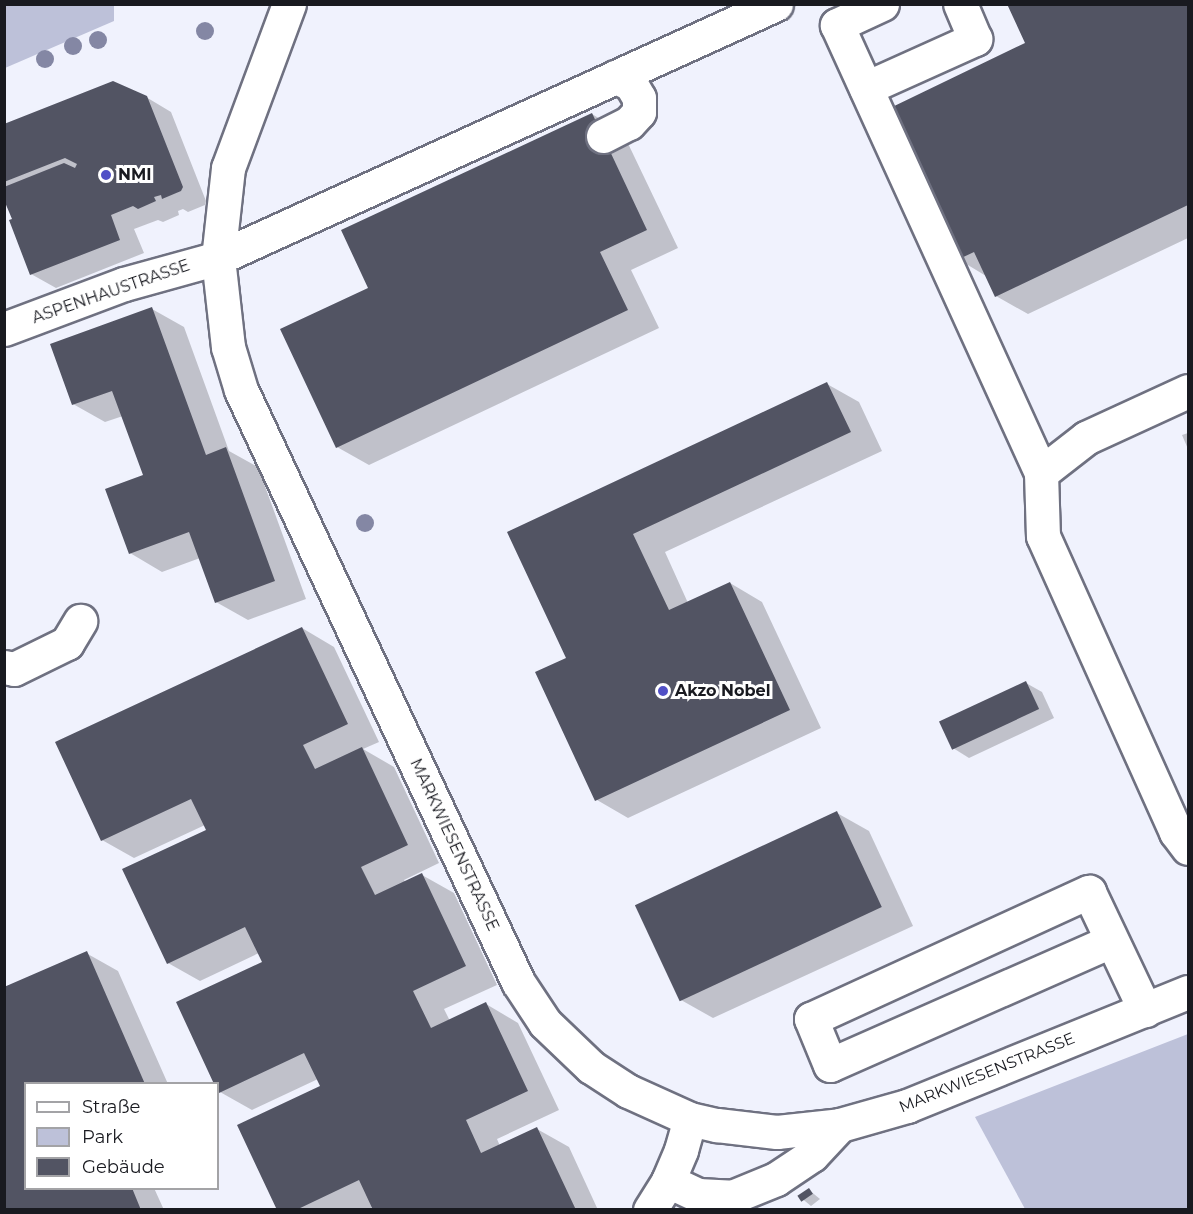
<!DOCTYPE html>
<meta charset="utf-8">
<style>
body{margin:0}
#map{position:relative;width:1193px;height:1214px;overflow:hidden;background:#f0f2fd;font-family:Montserrat,sans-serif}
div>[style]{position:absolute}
.green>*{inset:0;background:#bdc1d9}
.shadow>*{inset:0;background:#0003}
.building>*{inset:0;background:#525463;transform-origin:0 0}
.roads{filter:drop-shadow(2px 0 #6f7181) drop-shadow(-2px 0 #6f7181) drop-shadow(0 2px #6f7181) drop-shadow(0 -2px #6f7181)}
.minor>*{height:33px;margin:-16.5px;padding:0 16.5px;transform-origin:16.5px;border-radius:16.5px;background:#fff}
.trees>*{width:18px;height:18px;margin:-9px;border-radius:50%;background:#8487a4}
.dots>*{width:16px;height:16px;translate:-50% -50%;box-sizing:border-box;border:3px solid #fff;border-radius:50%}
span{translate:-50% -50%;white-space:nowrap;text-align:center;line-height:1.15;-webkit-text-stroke:6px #fff;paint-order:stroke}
.poi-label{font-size:16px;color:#191a20;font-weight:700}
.left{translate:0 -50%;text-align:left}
.street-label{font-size:16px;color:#191a20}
.frame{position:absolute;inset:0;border:6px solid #191a20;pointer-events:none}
.legend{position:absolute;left:24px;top:1082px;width:195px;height:108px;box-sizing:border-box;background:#fff;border:2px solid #a3a3a6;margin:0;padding:8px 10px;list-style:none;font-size:18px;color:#191a20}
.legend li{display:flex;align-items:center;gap:12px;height:30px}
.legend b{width:30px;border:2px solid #a3a3a6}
</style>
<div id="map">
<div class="green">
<i style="clip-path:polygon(5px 4px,114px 5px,114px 21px,5px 68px)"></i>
<i style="clip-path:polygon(1188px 1034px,1188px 1209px,1025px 1209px,975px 1117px)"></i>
</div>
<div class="shadow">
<i style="clip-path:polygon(1009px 4px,1188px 4px,1188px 238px,1028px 314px,996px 296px,986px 276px,958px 259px,1027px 44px)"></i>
<i style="clip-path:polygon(146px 97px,171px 112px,206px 201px,205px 205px,188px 212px,183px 209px,178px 211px,179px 215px,163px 222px,158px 220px,134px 229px,144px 253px,56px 288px,31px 274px,14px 220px,4px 187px,4px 126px)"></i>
<i style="clip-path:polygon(592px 114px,623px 133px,678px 248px,631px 270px,659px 328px,369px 465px,337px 447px,370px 289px)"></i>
<i style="clip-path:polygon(152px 309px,184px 327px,229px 451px,258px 467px,306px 599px,248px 620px,216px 602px,200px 558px,162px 572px,130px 553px,145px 476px,123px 416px,105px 422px,73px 404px)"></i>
<i style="clip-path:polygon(827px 384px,859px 402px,882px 451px,665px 552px,688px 603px,730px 583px,762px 602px,821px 728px,628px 818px,597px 800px,568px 659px,509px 532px)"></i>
<i style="clip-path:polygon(1188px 433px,1188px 449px,1182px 435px)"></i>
<i style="clip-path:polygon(302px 628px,334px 647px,379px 742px,363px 749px,394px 767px,439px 863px,404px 880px,406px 883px,422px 875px,454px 893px,497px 985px,444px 1009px,450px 1021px,486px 1004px,518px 1023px,559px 1110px,497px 1139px,500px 1146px,537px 1129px,569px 1147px,598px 1210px,374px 1210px,373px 1207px,367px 1210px,279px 1210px,322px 1087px,318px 1079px,252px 1110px,220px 1092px,218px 1087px,264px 963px,259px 953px,200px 981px,168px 963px,208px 831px,205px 825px,134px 858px,102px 840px)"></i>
<i style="clip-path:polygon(1026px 683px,1042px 692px,1054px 718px,969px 758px,953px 748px)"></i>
<i style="clip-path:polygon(837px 813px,869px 831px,913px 926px,713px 1018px,681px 1000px)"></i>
<i style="clip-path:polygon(86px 953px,118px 971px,168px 1084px,26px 1084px,26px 1188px,154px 1188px,164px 1210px,4px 1210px,4px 989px)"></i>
<i style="clip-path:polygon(809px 1190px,820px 1199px,811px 1206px,800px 1197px)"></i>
</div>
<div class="building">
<i style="clip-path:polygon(1007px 4px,1188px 4px,1188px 205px,995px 297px,974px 252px,957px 260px,886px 110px,1025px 43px)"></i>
<i style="clip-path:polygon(113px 81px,147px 96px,183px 187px,181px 191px,162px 199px,161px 195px,154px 197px,156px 201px,138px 209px,133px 206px,111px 215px,120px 240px,30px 275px,9px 220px,12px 219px,4px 200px,4px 187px,64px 163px,75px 168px,77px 164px,65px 158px,4px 182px,4px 124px)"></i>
<i style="clip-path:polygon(592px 113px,647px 230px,600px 252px,628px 310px,336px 448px,280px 329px,368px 288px,341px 230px)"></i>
<i style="clip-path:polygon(152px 307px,206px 455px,226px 447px,275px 581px,215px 603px,189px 532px,129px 554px,105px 489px,143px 475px,112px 391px,72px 405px,50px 344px)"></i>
<i style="clip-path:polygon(827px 382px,851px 432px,633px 534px,669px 610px,730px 582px,790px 710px,595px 801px,535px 672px,566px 658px,507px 532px)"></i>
<i style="clip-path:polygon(302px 627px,348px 724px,303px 745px,315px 769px,362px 747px,408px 845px,361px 867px,375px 895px,422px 873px,466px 966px,413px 991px,431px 1028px,486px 1002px,528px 1091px,466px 1120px,481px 1153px,537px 1127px,576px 1210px,373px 1210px,359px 1180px,296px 1210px,277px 1210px,237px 1125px,320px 1086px,304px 1053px,219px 1093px,218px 1084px,214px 1084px,176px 1002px,262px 962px,245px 927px,167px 964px,122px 869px,206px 830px,191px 799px,101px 841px,55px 742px)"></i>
<i style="left:1026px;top:681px;width:31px;height:96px;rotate:65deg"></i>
<i style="left:837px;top:811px;width:106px;height:223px;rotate:65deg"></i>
<i style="clip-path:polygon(87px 951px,145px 1084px,26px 1084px,26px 1188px,132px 1188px,141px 1210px,4px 1210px,4px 987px)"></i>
<i style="left:809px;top:1188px;width:7px;height:14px;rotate:56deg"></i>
</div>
<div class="roads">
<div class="minor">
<i style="left:289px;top:4px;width:175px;rotate:110.4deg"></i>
<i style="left:228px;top:168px;width:91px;rotate:96.3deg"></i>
<i style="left:218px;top:258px;width:90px;rotate:83.6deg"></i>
<i style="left:228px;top:347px;width:45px;rotate:73.2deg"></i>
<i style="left:241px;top:390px;width:654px;rotate:64.92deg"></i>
<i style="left:518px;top:982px;width:49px;rotate:56.6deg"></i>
<i style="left:545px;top:1023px;width:64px;rotate:43.7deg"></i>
<i style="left:591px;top:1067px;width:44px;rotate:33deg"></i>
<i style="left:628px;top:1091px;width:68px;rotate:24.3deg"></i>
<i style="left:690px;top:1119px;width:28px;rotate:13deg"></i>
<i style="left:717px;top:1125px;width:60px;rotate:6.7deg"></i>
<i style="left:777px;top:1132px;width:63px;rotate:-6.3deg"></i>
<i style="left:840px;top:1125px;width:70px;rotate:-15.8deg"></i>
<i style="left:907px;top:1106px;width:303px;rotate:-22.1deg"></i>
<i style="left:882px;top:4px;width:50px;rotate:155deg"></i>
<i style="left:837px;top:25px;width:492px;rotate:65.5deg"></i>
<i style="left:866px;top:88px;width:120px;rotate:-24.2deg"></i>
<i style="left:975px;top:39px;width:38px;rotate:-113deg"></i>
<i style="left:603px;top:136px;width:29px;rotate:-27deg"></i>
<i style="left:629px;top:123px;width:15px;rotate:-48deg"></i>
<i style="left:639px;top:112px;width:14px;rotate:-90deg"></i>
<i style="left:639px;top:98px;width:16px;rotate:-120deg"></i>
<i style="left:631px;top:84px;width:17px;rotate:-155deg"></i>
<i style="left:4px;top:329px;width:128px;rotate:-20.6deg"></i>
<i style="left:124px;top:284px;width:98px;rotate:-15.5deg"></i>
<i style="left:218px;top:258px;width:613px;rotate:-24.47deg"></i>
<i style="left:1188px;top:391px;width:112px;rotate:155.3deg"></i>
<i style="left:1086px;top:438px;width:57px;rotate:142.1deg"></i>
<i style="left:1041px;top:473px;width:63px;rotate:88.2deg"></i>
<i style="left:1043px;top:536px;width:325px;rotate:65.8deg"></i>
<i style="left:1176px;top:832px;width:20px;rotate:53deg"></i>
<i style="left:4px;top:667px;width:10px;rotate:11deg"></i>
<i style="left:14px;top:669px;width:59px;rotate:-26.1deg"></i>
<i style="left:67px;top:643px;width:26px;rotate:-59deg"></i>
<i style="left:1111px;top:941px;width:307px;rotate:156.2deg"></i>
<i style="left:830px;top:1065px;width:50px;rotate:-112.4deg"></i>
<i style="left:811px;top:1019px;width:306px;rotate:-24.6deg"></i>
<i style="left:1089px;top:892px;width:131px;rotate:64.6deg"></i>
<i style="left:668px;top:1181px;width:33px;rotate:25deg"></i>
<i style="left:698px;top:1195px;width:34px;rotate:3deg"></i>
<i style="left:732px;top:1197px;width:48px;rotate:-22.2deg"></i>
<i style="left:776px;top:1179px;width:43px;rotate:-33.7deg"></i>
<i style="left:812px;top:1155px;width:41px;rotate:-47deg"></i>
<i style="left:650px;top:1210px;width:34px;rotate:-58deg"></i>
<i style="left:668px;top:1181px;width:34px;rotate:-67deg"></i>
<i style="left:681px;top:1150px;width:32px;rotate:-74deg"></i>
</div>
</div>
<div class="trees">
<i style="left:205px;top:31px"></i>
<i style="left:98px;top:40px"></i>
<i style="left:73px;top:46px"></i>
<i style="left:45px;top:59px"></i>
<i style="left:365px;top:523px"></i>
</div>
<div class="dots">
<i style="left:106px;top:175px;background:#5150c6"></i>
<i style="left:663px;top:691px;background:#5150c6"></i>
</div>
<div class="poi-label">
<span class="left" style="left:118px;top:175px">NMI</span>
<span class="left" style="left:675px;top:691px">Akzo Nobel</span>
</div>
<div class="street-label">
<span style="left:111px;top:292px;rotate:-19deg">ASPENHAUSTRASSE</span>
<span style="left:454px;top:845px;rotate:65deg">MARKWIESENSTRASSE</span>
<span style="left:987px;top:1073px;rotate:-22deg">MARKWIESENSTRASSE</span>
</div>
<div class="frame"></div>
<ul class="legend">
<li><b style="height:8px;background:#fff"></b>Straße</li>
<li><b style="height:16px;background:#bdc1d9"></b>Park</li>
<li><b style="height:16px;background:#525463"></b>Gebäude</li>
</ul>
</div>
